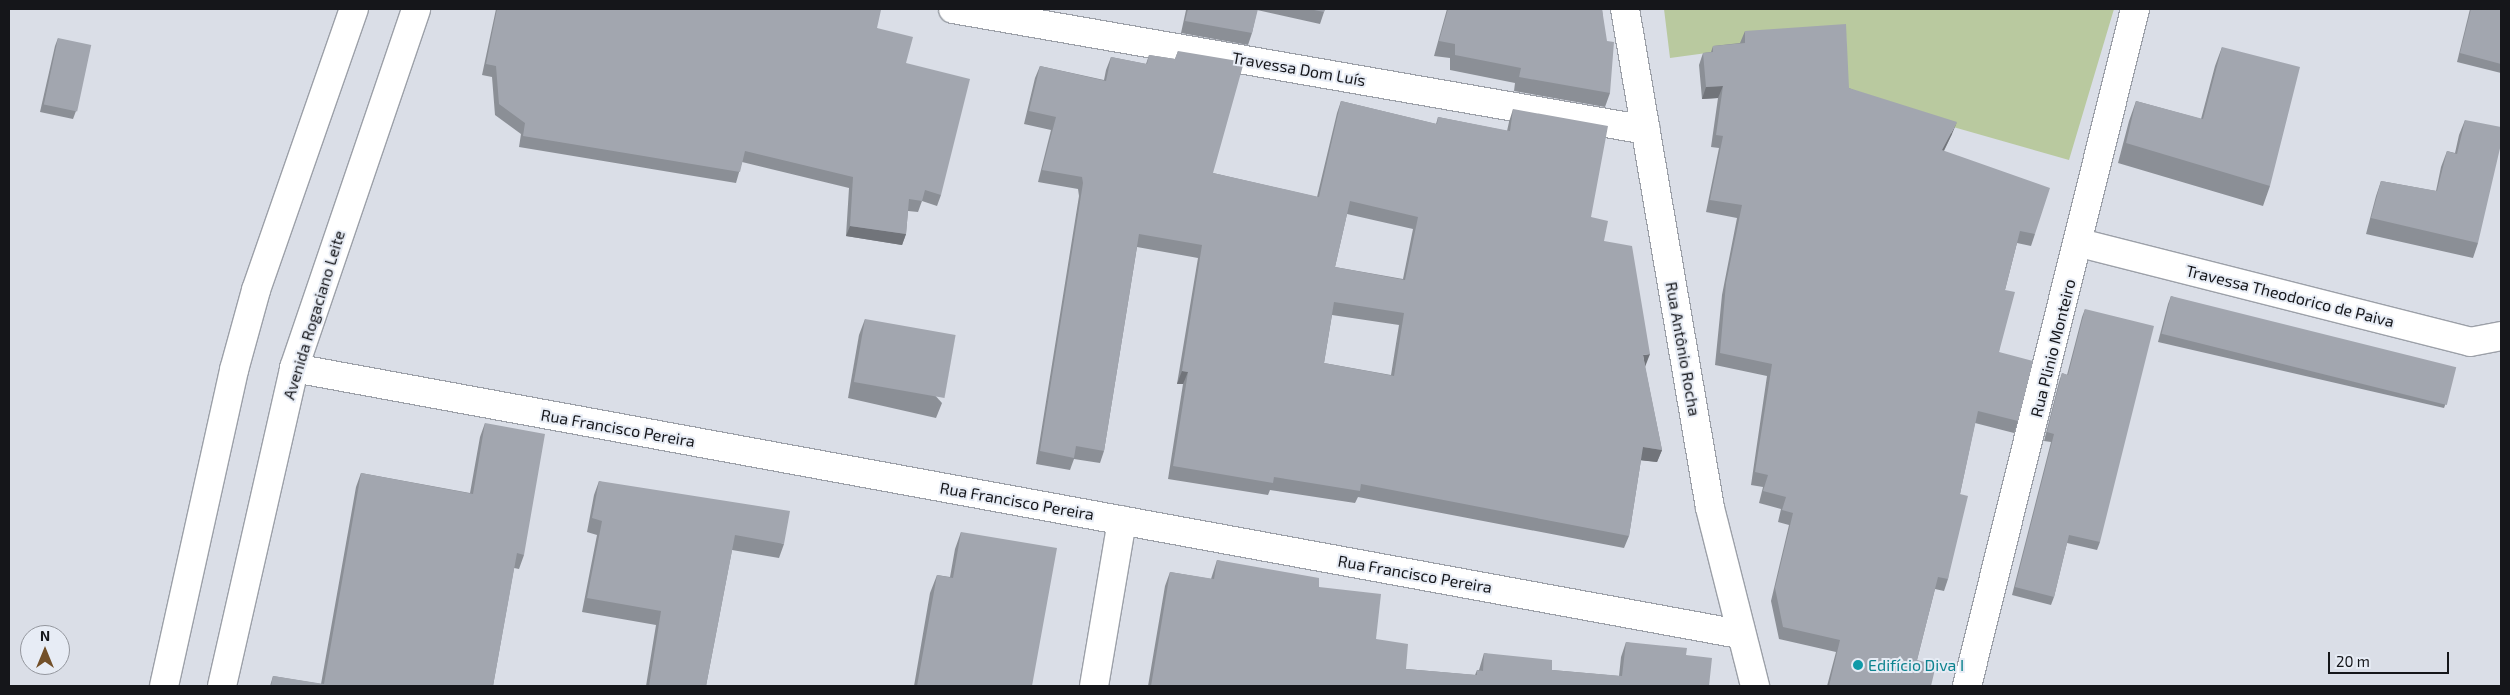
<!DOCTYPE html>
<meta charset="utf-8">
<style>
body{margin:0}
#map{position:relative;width:2510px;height:695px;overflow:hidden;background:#dadee7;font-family:"Exo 2",sans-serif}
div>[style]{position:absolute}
.green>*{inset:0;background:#b9c99f}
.roads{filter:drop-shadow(1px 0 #9ca0a8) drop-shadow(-1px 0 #9ca0a8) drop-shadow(0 1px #9ca0a8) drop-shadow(0 -1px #9ca0a8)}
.minor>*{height:28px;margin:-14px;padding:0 14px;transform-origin:14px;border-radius:14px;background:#fff}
.major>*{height:28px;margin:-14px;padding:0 14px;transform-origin:14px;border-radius:14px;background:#fff}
.wall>*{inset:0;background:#8b8f96}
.shaded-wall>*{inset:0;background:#71747a}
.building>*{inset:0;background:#a2a6af;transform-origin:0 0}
.dots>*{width:14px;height:14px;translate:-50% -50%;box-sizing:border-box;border:2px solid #e7ecf5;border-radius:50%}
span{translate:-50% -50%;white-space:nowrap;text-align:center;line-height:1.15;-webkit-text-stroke:4px #e7ecf5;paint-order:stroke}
.street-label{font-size:16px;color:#15161a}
.culture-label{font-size:16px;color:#0d838f}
.left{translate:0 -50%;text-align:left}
.frame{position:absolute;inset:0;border:10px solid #15161a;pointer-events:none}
.north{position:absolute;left:20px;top:625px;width:50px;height:50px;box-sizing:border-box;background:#e7ecf5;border:1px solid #93969d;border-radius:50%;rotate:0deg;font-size:14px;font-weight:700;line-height:20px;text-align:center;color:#15161a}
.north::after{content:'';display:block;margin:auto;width:18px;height:22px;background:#735029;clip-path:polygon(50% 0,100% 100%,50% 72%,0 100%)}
.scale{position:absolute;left:2328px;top:652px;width:121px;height:22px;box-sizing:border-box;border:2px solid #15161a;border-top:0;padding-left:6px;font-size:15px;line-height:18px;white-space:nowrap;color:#15161a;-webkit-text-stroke:4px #e7ecf5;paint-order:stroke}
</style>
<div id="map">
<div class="green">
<i style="clip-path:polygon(1664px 9px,2114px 9px,2069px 160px,1848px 97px,1846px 34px,1670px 58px)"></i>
</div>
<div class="roads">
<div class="minor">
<i style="left:953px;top:9px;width:703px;rotate:9.9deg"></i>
<i style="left:1625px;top:9px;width:506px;rotate:80.33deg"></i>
<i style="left:1710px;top:508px;width:184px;rotate:75.8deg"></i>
<i style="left:2080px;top:243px;width:402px;rotate:14.2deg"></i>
<i style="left:2470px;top:342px;width:32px;rotate:-11deg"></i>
<i style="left:294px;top:368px;width:1469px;rotate:10.43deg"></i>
<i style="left:1094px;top:686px;width:168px;rotate:-80.4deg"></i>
<i style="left:1967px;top:686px;width:698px;rotate:-76.06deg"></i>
</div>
<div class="major">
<i style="left:164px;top:686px;width:324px;rotate:-77.5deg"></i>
<i style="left:234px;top:370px;width:83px;rotate:-74.6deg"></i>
<i style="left:256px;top:290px;width:298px;rotate:-70.8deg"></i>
<i style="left:222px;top:686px;width:326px;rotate:-77.2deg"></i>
<i style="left:294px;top:368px;width:379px;rotate:-71.2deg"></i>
</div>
</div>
<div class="wall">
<i style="clip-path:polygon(496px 9px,874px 9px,877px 28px,906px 63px,941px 195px,937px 206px,922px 201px,918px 212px,908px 211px,906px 234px,902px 245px,846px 236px,849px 188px,742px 162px,736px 183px,519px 147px,521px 134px,495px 115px,492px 77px,482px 75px)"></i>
<i style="clip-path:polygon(1182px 9px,1325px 9px,1320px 24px,1257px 10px,1252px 33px,1248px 45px,1181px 33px,1186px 10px)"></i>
<i style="clip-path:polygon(1447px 9px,1602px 9px,1610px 93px,1605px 107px,1514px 91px,1515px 83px,1450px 70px,1450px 58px,1434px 56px)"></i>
<i style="clip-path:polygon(2470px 9px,2501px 9px,2501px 73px,2457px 62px)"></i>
<i style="clip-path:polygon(1745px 31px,1849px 88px,1952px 134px,1944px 151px,2035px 234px,2031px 246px,2017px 243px,2005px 290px,1999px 352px,2018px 421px,2014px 433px,1975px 423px,1960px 494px,1948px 579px,1944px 591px,1935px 589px,1917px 660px,1931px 686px,1827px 686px,1836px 652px,1779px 639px,1771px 601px,1789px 525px,1778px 522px,1781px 509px,1759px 503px,1763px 487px,1751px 485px,1767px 376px,1715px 365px,1722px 295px,1737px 218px,1706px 212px,1719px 148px,1711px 147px,1718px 98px,1702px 99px,1699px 65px,1703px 53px,1711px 52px,1713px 46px,1740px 43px)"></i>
<i style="clip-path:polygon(58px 38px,76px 111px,73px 119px,40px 112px,55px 46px)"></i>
<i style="clip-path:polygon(2222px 47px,2270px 186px,2263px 206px,2118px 163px,2129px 121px,2136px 101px,2201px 119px,2215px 66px)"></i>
<i style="clip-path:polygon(evenodd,1178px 51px,1213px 173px,1317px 197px,1337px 113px,1341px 101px,1436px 124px,1438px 117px,1507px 131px,1509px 122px,1513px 109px,1591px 217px,1604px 241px,1645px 367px,1662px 450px,1657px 462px,1641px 460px,1629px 536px,1624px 548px,1358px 497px,1355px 503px,1270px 490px,1268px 495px,1168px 479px,1183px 384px,1177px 384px,1198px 258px,1137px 247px,1104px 451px,1100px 463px,1074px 459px,1070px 470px,1036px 464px,1079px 196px,1078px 189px,1038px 182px,1051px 130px,1024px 124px,1035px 78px,1040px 66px,1104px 80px,1106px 70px,1111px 57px,1146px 64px,1149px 55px,1175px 59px,1178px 51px,1347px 214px,1413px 229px,1403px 279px,1335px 267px,1347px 214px,1178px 51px,1332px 315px,1399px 325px,1391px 375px,1324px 363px,1332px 315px)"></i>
<i style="clip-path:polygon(2465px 120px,2478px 243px,2473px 258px,2366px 234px,2376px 196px,2381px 181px,2436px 191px,2441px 167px,2447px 151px,2455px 153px,2459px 135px)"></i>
<i style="clip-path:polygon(2171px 296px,2447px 400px,2444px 408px,2158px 342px,2168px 304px)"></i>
<i style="clip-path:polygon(2085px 309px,2100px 542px,2097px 550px,2067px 543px,2054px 597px,2051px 605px,2012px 595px,2051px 442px,2044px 441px,2059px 382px,2062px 373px,2067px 375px,2082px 317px)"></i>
<i style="clip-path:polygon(865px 319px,942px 403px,936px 418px,848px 398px,859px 335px)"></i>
<i style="clip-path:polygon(485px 423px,524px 555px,519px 569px,514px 568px,493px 686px,270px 686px,273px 676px,321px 684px,356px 487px,361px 473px,470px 493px,480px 437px)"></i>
<i style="clip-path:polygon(599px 481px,784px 544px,779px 558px,732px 550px,706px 686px,646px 686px,656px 625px,582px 612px,597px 535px,587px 532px,594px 495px)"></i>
<i style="clip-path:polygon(961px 532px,1032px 686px,914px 686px,930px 593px,937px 575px,950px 577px,955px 549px)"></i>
<i style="clip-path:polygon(1217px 560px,1319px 587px,1376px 639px,1406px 669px,1475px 675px,1477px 670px,1479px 670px,1484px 653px,1552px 670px,1619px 676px,1621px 657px,1626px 642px,1686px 655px,1709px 686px,1148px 686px,1165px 586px,1170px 572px,1211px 579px)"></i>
</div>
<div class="shaded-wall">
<i style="clip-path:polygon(1723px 86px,1718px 98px,1702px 99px,1706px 87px)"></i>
<i style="clip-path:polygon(1957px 122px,1952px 134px,1938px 162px,1942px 150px)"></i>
<i style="clip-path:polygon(850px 226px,906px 234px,902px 245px,846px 236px)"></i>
<i style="clip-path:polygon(1650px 354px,1645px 367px,1643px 355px)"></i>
<i style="clip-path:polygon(1182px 371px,1188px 372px,1183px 384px,1177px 384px)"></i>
<i style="clip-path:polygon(1643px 447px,1662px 450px,1657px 462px,1638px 460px)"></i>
</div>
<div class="building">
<i style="clip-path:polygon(497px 9px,874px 9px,881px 10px,877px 28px,913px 37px,906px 63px,970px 79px,941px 195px,925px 190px,922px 201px,909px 199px,906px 234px,850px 226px,853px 177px,745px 151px,740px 172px,523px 136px,525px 123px,499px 104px,496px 66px,486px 64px)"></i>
<i style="clip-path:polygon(1188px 9px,1258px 9px,1252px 33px,1185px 21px)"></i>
<i style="clip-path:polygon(1309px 9px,1325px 9px,1324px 12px)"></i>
<i style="clip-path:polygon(1448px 9px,1602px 9px,1607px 41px,1614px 42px,1610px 93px,1519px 77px,1521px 68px,1455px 55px,1455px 44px,1439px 41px)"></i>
<i style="clip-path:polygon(2471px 9px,2501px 9px,2501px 64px,2460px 53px)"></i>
<i style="clip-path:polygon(1846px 24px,1849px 88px,1957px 122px,1942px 150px,2050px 188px,2035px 234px,2020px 231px,2005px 290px,2015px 292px,1999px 352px,2033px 361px,2018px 421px,1978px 411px,1960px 494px,1968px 496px,1948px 579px,1938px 577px,1917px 660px,1936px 665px,1931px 686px,1829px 686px,1840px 640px,1783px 627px,1775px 588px,1793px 513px,1782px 510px,1786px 497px,1763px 491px,1768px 475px,1755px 472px,1772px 364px,1720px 353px,1726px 283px,1742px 205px,1710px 200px,1723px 136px,1716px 135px,1723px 86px,1706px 87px,1703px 53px,1713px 52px,1713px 46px,1745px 43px,1745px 31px)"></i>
<i style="left:58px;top:38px;width:34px;height:68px;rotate:12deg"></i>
<i style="clip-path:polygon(2222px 47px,2300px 67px,2270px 186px,2126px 143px,2136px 101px,2203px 119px)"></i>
<i style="clip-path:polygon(evenodd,1178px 51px,1244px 62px,1213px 173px,1319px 197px,1341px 101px,1437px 124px,1438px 117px,1510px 131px,1513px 109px,1608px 126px,1591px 217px,1608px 221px,1604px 241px,1632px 246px,1650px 354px,1643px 355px,1662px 450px,1643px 447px,1629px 536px,1361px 484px,1360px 491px,1274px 477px,1273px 483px,1173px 466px,1188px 372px,1182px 371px,1202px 245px,1139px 234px,1104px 451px,1076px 446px,1074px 458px,1040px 451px,1083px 183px,1082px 177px,1042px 170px,1056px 117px,1029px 111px,1040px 66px,1106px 81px,1111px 57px,1147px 64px,1149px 55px,1175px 59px,1178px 51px,1350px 201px,1418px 217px,1405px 280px,1335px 267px,1350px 201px,1178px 51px,1334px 302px,1404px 313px,1394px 376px,1324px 363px,1334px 302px)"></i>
<i style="clip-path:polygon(2465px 120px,2501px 127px,2501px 144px,2478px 243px,2371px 218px,2381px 181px,2437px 191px,2447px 151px,2457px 154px)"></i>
<i style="left:2171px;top:296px;width:294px;height:39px;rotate:14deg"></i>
<i style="clip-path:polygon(2085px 309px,2154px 326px,2100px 542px,2069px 535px,2054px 597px,2015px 587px,2054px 434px,2047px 432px,2062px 373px,2068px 375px)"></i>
<i style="left:865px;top:319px;width:92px;height:64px;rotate:10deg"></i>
<i style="clip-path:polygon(485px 423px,545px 434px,524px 555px,517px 553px,493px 686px,271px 686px,273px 676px,324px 684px,361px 473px,473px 494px)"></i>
<i style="clip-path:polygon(599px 481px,790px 511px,784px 544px,735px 535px,706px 686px,649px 686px,661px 611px,587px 598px,602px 521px,592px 518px)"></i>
<i style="clip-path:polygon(961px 532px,1057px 548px,1032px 686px,917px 686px,937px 575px,953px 578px)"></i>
<i style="clip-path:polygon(1217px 560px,1319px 578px,1319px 587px,1381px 594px,1376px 639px,1408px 644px,1406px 669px,1477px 675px,1477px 670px,1483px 671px,1484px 653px,1552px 660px,1552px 670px,1622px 676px,1626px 642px,1687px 648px,1686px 655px,1712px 658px,1709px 686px,1151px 686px,1170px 572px,1214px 579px)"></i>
</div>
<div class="dots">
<i style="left:1858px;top:665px;background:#0f9aa8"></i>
</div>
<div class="street-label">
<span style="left:1299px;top:69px;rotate:10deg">Travessa Dom Luís</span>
<span style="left:2290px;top:296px;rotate:14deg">Travessa Theodorico de Paiva</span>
<span style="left:314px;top:315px;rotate:-73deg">Avenida Rogaciano Leite</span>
<span style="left:2053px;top:348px;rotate:-76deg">Rua Plinio Monteiro</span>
<span style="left:1683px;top:349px;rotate:80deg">Rua Antônio Rocha</span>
<span style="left:618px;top:428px;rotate:10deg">Rua Francisco Pereira</span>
<span style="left:1017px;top:501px;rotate:10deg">Rua Francisco Pereira</span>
<span style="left:1415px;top:574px;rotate:10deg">Rua Francisco Pereira</span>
</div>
<div class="culture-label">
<span class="left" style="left:1868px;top:665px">Edifício Diva I</span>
</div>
<div class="frame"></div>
<div class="north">N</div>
<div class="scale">20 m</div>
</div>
